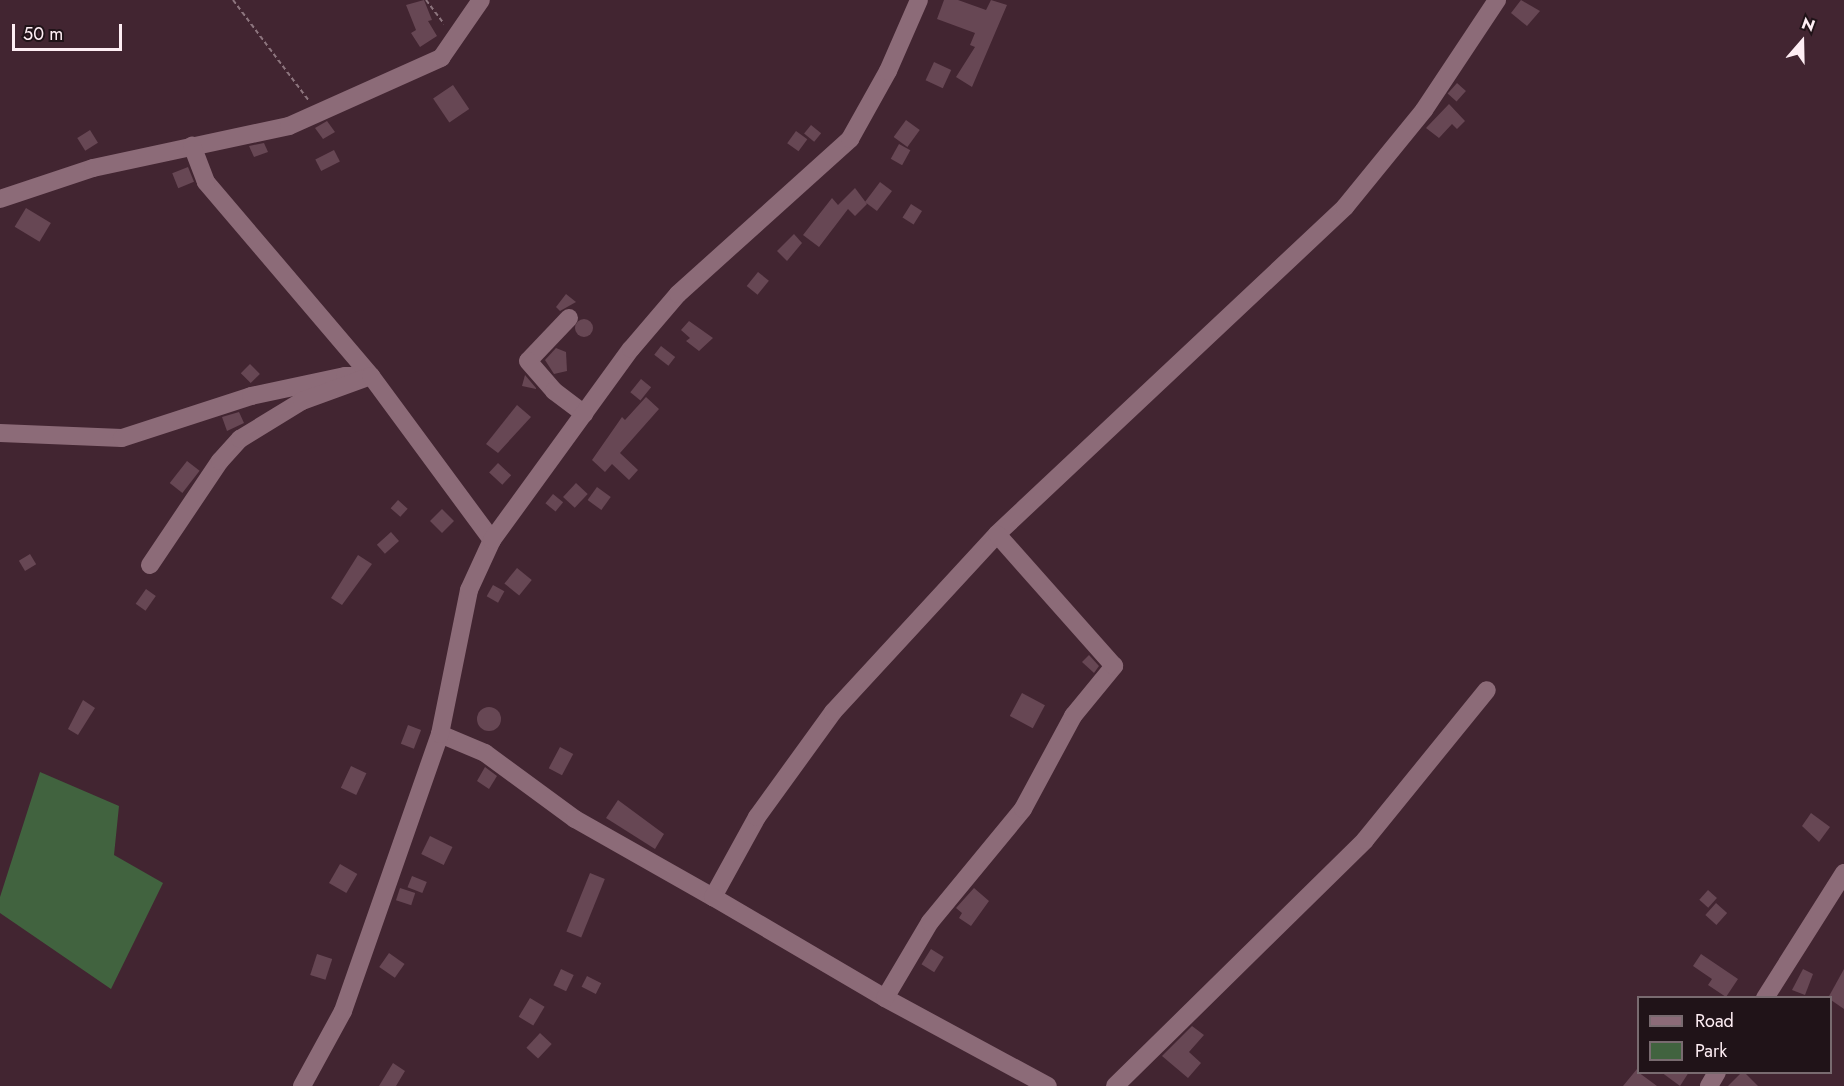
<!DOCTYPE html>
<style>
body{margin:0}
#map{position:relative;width:1844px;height:1086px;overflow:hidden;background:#422531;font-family:Jost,sans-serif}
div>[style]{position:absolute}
.green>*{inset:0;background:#41633f}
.building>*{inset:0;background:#674754;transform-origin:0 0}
.round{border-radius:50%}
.path>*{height:2px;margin-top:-1px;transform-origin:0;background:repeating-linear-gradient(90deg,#8d757e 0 4.5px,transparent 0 7.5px)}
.minor>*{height:18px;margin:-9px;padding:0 9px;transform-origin:9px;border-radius:9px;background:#8c6b78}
span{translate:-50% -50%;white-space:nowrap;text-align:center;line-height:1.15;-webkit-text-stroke:6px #201318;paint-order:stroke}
.legend{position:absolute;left:1637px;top:996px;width:195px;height:78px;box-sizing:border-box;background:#201318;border:2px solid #796b70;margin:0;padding:8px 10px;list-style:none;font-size:18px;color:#feeef4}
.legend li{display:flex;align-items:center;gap:12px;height:30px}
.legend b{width:30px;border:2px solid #796b70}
.north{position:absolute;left:1772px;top:12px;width:60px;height:60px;-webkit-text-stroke:4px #201318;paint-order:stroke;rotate:20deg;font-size:16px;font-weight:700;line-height:24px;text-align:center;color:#feeef4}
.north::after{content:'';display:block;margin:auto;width:21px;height:27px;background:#feeef4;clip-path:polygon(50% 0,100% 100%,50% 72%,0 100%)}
.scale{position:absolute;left:12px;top:24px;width:110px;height:27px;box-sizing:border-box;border:3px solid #feeef4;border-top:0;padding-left:8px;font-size:18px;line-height:21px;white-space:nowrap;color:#feeef4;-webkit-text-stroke:4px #201318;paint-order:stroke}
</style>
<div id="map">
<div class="green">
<i style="clip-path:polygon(40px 772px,119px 806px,114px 855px,163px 883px,111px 989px,0 913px,0 897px)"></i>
</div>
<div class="building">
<i style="clip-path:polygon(424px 0,432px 20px,428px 21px,437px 36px,420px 47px,411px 33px,416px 30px,406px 5px)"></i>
<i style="clip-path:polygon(944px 0,958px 0,986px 10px,991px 0,1007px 5px,972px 87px,956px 77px,975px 47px,970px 45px,975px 33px,937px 19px)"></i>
<i style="clip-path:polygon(1521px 0,1540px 11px,1527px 26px,1511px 13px)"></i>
<i style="left:934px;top:62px;width:19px;height:20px;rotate:25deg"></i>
<i style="left:1457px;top:83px;width:12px;height:14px;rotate:42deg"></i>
<i style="left:453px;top:85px;width:29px;height:24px;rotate:56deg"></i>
<i style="clip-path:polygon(1449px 104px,1465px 121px,1457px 129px,1452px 124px,1439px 138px,1426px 128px)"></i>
<i style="left:906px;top:120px;width:17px;height:21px;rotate:36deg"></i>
<i style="clip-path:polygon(327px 121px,335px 132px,323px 139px,315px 128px)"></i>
<i style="left:811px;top:125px;width:13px;height:11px;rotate:39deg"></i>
<i style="left:90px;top:130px;width:15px;height:15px;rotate:58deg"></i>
<i style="left:796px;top:131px;width:14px;height:15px;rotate:36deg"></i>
<i style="clip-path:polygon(264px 143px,268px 152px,254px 157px,249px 146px)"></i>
<i style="left:899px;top:144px;width:13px;height:17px;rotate:29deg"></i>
<i style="left:334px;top:150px;width:13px;height:21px;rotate:63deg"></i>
<i style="left:188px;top:167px;width:16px;height:17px;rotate:68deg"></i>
<i style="left:880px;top:182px;width:15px;height:25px;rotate:37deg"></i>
<i style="clip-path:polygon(855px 188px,867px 204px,855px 216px,848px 209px,819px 247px,803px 235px,832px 198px,838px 205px)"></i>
<i style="left:911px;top:204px;width:13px;height:16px;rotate:32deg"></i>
<i style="left:26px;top:208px;width:29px;height:22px;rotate:31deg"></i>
<i style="clip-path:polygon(794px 234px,802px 243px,787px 261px,777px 251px)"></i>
<i style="left:758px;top:272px;width:14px;height:18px;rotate:39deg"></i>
<i style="clip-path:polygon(566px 294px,576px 302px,560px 311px,556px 307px)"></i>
<i class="round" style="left:575px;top:319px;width:18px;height:18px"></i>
<i style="clip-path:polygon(689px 321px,713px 338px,699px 351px,686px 341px,690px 338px,681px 330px)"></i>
<i style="left:661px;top:346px;width:18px;height:11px;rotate:38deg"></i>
<i style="clip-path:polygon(556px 348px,566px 352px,567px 371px,554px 374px,545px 360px)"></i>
<i style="left:250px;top:364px;width:14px;height:13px;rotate:45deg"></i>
<i style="clip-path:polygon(525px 375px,536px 388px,536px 389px,522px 386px)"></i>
<i style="left:641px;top:379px;width:13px;height:17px;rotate:39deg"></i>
<i style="clip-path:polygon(646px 397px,659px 409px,620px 453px,638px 470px,629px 480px,612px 464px,605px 472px,592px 460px,622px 417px,625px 420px)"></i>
<i style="clip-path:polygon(517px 405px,531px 417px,498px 453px,486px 444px)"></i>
<i style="clip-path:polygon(239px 412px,244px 423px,227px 431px,222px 417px)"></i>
<i style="left:187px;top:461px;width:16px;height:28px;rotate:38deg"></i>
<i style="left:498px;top:463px;width:18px;height:13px;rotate:43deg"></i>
<i style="left:576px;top:483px;width:16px;height:19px;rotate:43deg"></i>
<i style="left:597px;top:487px;width:17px;height:16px;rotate:36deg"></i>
<i style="left:553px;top:494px;width:13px;height:12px;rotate:39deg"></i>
<i style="left:398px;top:500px;width:13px;height:11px;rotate:42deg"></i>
<i style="left:442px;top:509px;width:17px;height:17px;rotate:45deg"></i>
<i style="left:391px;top:532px;width:12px;height:19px;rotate:48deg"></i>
<i style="left:30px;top:554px;width:12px;height:13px;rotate:59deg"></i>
<i style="clip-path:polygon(358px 555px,372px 564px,342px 605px,331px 598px)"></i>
<i style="left:517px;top:568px;width:19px;height:20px;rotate:39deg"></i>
<i style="left:493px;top:585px;width:13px;height:13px;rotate:29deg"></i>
<i style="left:146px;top:589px;width:12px;height:18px;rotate:35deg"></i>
<i style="clip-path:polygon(1089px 655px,1099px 666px,1094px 673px,1082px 662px)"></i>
<i style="left:1022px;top:693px;width:26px;height:26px;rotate:28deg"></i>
<i style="clip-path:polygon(83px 700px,95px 708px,78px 735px,68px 729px)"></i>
<i class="round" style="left:477px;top:707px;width:24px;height:24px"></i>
<i style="left:408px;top:725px;width:14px;height:20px;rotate:21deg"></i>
<i style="left:560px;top:747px;width:15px;height:24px;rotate:28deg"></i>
<i style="left:351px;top:766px;width:17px;height:24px;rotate:25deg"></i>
<i style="clip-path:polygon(485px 767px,497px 776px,489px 789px,477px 781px)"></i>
<i style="clip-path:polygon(618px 800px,664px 834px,655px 849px,606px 818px)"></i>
<i style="clip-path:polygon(1811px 813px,1830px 827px,1819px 842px,1802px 826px)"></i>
<i style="left:430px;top:836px;width:25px;height:20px;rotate:26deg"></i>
<i style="left:340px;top:864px;width:20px;height:22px;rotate:30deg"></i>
<i style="left:590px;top:873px;width:16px;height:63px;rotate:22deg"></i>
<i style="left:412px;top:876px;width:16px;height:12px;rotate:22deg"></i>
<i style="left:400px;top:888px;width:16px;height:13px;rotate:18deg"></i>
<i style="clip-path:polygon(974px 888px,989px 901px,971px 926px,959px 918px,962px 913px,956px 908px)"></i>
<i style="left:1708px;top:890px;width:12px;height:13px;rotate:42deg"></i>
<i style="left:1716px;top:903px;width:15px;height:16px;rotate:42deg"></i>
<i style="left:931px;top:949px;width:15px;height:18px;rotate:32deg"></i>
<i style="left:389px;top:953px;width:19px;height:17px;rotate:35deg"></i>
<i style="left:317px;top:954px;width:16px;height:22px;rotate:18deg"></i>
<i style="clip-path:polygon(1701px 954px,1738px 979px,1726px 997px,1708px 985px,1712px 979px,1693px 966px)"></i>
<i style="left:561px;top:969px;width:14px;height:18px;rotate:25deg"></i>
<i style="clip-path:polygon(1803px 969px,1813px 974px,1805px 995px,1792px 990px)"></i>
<i style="clip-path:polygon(1844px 969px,1844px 1009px,1828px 998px)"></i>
<i style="left:587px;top:976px;width:16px;height:12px;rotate:27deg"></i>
<i style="left:530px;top:998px;width:17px;height:22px;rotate:31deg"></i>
<i style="clip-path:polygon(1192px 1026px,1204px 1035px,1189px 1052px,1201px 1063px,1188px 1078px,1162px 1056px)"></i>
<i style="left:540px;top:1033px;width:16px;height:20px;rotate:43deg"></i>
<i style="clip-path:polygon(393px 1063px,405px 1071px,396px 1086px,379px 1086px)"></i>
<i style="clip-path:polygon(1637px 1069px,1638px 1072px,1657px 1086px,1623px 1086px)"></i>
<i style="clip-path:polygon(1661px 1072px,1689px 1072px,1680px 1086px)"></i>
<i style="clip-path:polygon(1742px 1072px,1744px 1072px,1758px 1086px,1728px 1086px)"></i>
</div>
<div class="path">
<i style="left:233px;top:0;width:126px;rotate:53deg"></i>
<i style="left:426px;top:0;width:30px;rotate:53deg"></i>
</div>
<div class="minor">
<i style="left:0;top:199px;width:98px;rotate:-18.4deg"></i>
<i style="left:93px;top:168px;width:200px;rotate:-12.1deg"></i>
<i style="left:289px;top:126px;width:167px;rotate:-24.1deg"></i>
<i style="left:441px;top:58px;width:70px;rotate:-55.4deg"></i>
<i style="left:569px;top:318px;width:59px;rotate:133.6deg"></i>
<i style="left:528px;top:361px;width:40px;rotate:49deg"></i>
<i style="left:554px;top:391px;width:38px;rotate:37deg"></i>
<i style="left:0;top:433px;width:122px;rotate:2.3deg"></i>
<i style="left:122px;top:438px;width:136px;rotate:-18deg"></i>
<i style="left:251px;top:396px;width:96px;rotate:-12deg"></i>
<i style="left:345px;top:376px;width:26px"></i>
<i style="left:371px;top:376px;width:255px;rotate:-130.4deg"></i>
<i style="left:206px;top:182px;width:39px;rotate:-111deg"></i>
<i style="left:150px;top:565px;width:125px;rotate:-56.1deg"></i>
<i style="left:220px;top:461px;width:30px;rotate:-48deg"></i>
<i style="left:240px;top:439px;width:73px;rotate:-31.5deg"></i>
<i style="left:302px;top:401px;width:73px;rotate:-19.9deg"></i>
<i style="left:371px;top:376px;width:204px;rotate:53.6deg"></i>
<i style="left:440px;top:734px;width:49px;rotate:22.9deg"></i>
<i style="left:485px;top:753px;width:112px;rotate:36.3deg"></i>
<i style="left:575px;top:819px;width:159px;rotate:29.5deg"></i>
<i style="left:713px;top:897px;width:91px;rotate:-61.2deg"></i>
<i style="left:757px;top:817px;width:130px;rotate:-54.1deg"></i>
<i style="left:833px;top:712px;width:242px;rotate:-47.3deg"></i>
<i style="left:997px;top:534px;width:478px;rotate:-43.2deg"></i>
<i style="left:1345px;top:207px;width:125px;rotate:-50.8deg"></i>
<i style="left:1424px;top:110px;width:132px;rotate:-56.4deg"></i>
<i style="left:713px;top:897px;width:199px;rotate:30.4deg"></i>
<i style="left:885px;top:998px;width:185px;rotate:28.4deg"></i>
<i style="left:885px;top:998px;width:88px;rotate:-59.4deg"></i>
<i style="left:930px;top:922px;width:146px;rotate:-50.5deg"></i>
<i style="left:1023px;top:809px;width:106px;rotate:-61.7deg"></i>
<i style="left:1073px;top:716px;width:65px;rotate:-50.6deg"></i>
<i style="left:1114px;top:666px;width:176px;rotate:-131.6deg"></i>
<i style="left:1765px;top:998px;width:148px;rotate:-57.7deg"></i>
<i style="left:302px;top:1086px;width:85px;rotate:-61.3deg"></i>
<i style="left:343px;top:1011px;width:293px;rotate:-70.7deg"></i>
<i style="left:440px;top:734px;width:147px;rotate:-78.6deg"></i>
<i style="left:469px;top:590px;width:55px;rotate:-65.3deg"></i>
<i style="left:492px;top:540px;width:236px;rotate:-54deg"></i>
<i style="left:631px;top:349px;width:72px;rotate:-49.5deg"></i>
<i style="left:678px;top:294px;width:232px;rotate:-42deg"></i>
<i style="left:850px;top:139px;width:78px;rotate:-60.8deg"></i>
<i style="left:888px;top:71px;width:77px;rotate:-66.4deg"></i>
<i style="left:1115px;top:1086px;width:351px;rotate:-44.5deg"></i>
<i style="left:1365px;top:840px;width:193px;rotate:-50.9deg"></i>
<i style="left:1709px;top:1086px;width:16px;rotate:-60deg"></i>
</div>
<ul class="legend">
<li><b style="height:8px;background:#8c6b78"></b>Road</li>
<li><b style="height:16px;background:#41633f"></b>Park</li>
</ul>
<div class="north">N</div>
<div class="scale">50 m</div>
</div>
